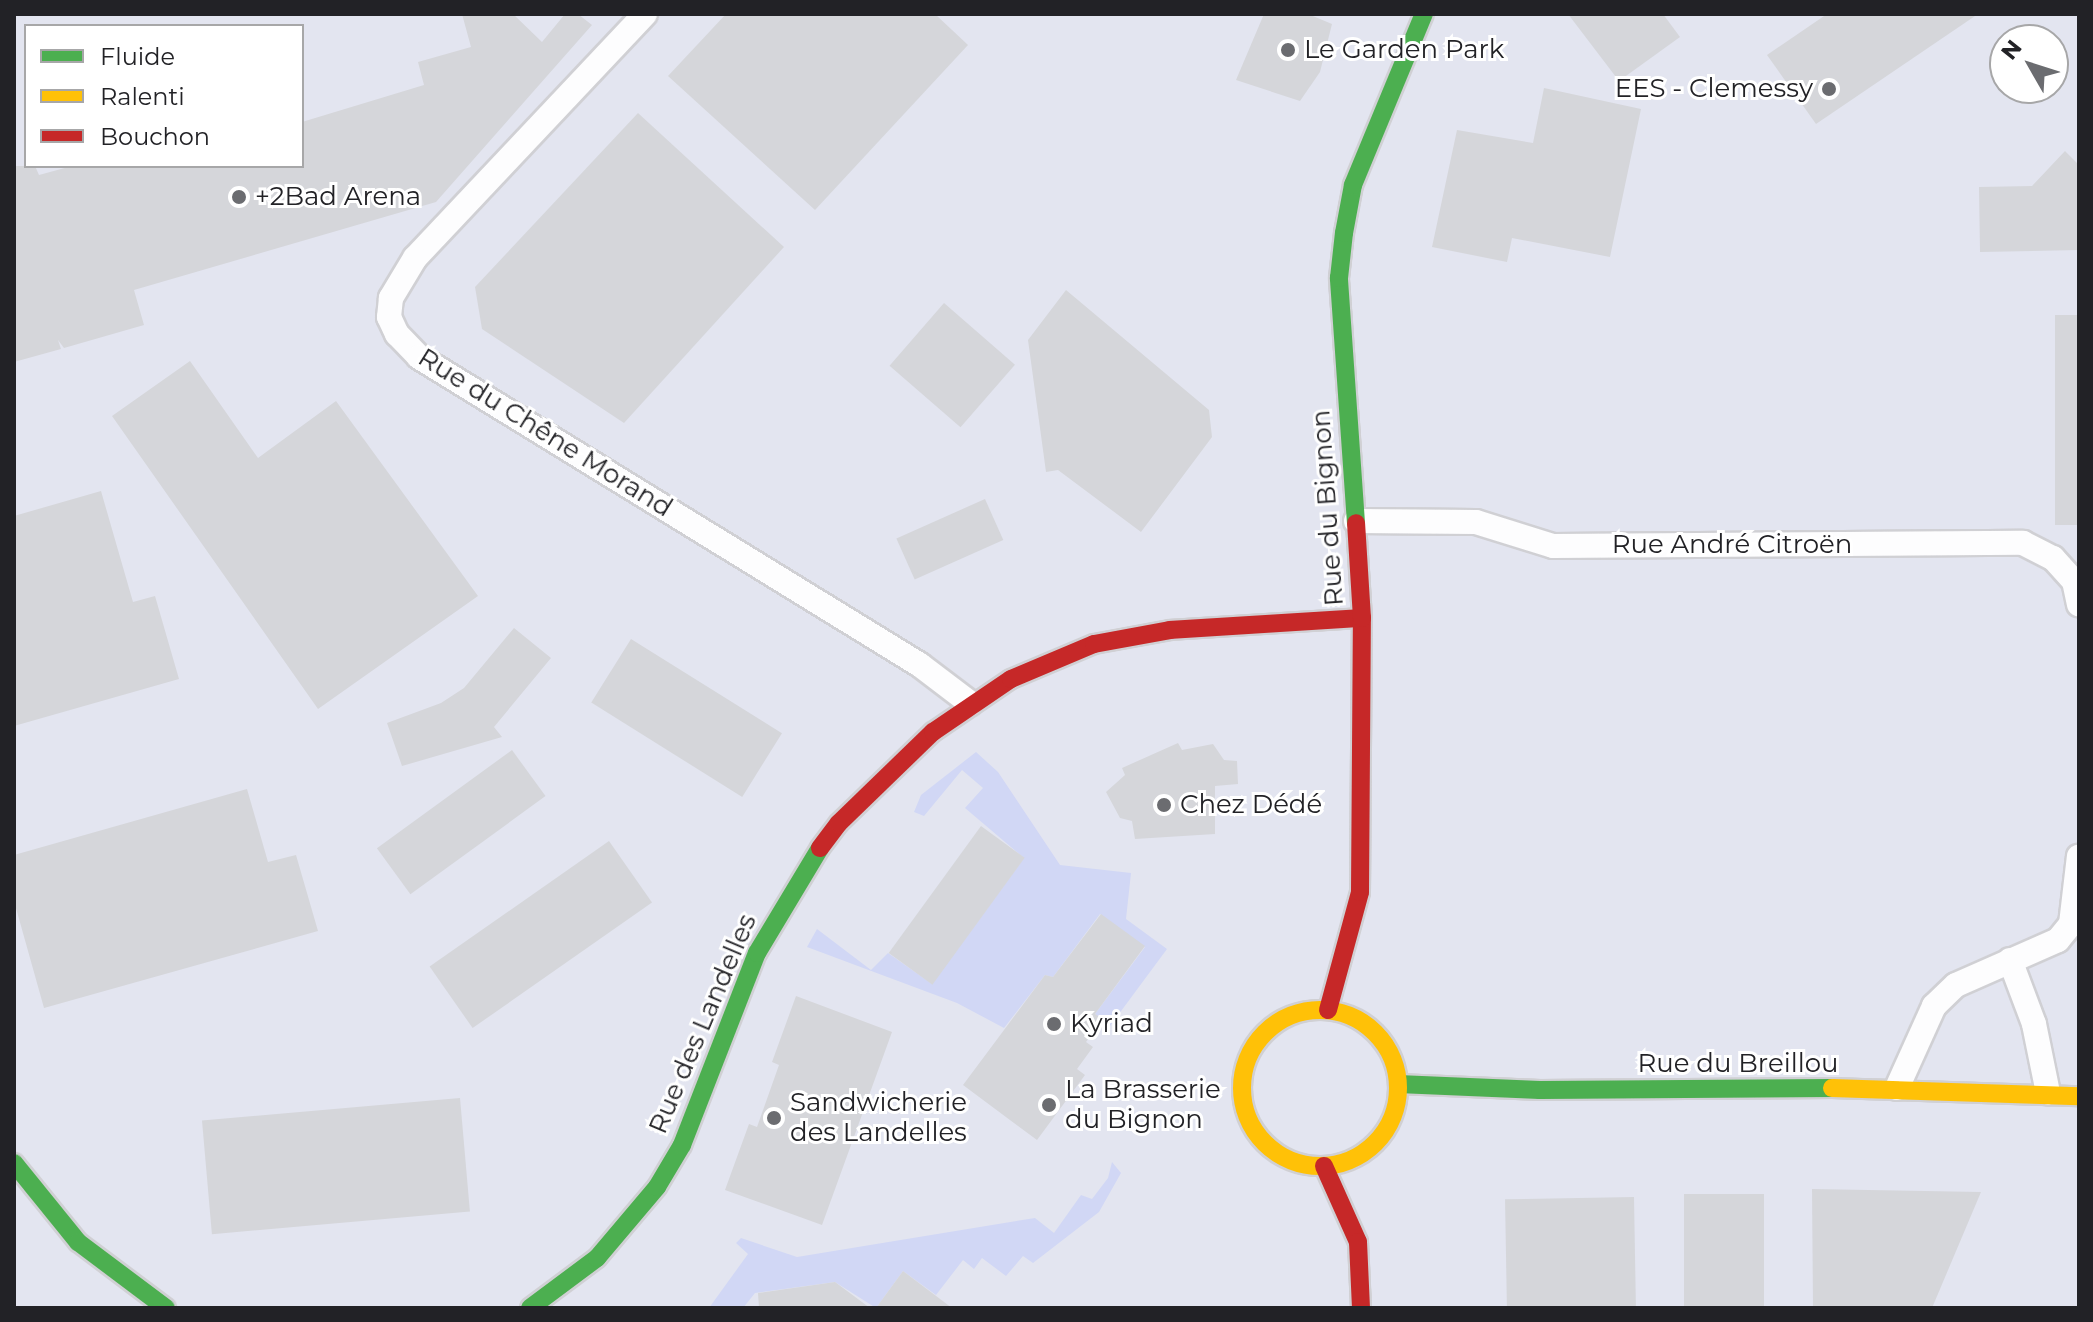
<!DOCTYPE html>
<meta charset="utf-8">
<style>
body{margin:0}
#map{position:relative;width:2093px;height:1322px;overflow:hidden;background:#f3f4f9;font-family:Montserrat,sans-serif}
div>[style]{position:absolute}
.built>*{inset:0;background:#e3e5f0}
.green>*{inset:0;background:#d1d7f5}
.building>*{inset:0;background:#d5d6da;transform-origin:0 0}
.roads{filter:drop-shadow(2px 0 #d0d0d4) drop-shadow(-2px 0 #d0d0d4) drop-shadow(0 2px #d0d0d4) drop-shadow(0 -2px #d0d0d4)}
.street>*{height:24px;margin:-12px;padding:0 12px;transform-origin:12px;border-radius:12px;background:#fdfdfe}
.fast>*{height:18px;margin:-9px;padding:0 9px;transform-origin:9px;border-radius:9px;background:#4caf50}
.slow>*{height:18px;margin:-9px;padding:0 9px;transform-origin:9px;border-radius:9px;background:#ffc107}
.slow>.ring{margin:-9px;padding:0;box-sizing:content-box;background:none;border:18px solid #ffc107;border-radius:50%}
.jam>*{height:18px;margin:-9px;padding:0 9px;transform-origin:9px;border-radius:9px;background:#c62828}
.dots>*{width:22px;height:22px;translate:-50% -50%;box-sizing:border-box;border:4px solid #fff;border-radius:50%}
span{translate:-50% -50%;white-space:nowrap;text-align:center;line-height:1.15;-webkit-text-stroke:6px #fff;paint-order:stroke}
.poi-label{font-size:26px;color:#222226}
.left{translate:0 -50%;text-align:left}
.right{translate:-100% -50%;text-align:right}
.street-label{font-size:26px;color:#222226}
.frame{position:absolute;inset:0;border:16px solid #222226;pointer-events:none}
.legend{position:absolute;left:24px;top:24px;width:280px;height:144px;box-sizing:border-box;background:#fff;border:2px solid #a7a7a8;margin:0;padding:10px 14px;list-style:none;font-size:24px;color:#222226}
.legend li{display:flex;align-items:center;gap:16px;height:40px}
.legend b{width:40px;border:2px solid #a7a7a8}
.north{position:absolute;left:1989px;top:24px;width:80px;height:80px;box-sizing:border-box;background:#fff;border:2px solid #a7a7a8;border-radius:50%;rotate:309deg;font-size:22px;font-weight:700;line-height:32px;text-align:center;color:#222226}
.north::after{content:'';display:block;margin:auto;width:28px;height:36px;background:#6b6c70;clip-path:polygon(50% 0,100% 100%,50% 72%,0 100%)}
</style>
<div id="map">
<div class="built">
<i style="clip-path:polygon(evenodd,14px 14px,2079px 14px,2079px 1308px,14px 1308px,14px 14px,26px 26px,302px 26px,302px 166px,26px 166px,26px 26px,14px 14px,2005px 40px,2053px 40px,2053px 88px,2005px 88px,2005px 40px)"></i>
</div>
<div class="green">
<i style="clip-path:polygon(976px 752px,998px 772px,1060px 865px,1131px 873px,1126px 919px,1167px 949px,1110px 1026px,1095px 1014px,1145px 947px,1100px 914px,1053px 977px,1045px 975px,1004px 1028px,957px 1003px,807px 947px,817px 929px,871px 970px,888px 953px,932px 984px,1024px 858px,965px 808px,983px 788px,962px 770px,924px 816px,914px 812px,921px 795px)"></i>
<i style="clip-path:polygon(1112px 1162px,1121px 1173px,1099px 1212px,1033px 1263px,1023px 1256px,1006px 1276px,982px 1258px,974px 1269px,963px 1260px,936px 1295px,903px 1271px,876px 1308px,835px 1282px,755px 1293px,743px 1308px,709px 1308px,748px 1254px,736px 1243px,741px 1238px,797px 1257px,1035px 1218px,1054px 1233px,1081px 1195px,1092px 1199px,1108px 1178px)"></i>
</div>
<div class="building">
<i style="clip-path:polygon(462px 14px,513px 14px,542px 42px,565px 14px,578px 14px,592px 25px,436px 202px,134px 290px,144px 325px,64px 348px,58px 340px,61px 349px,14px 362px,14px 166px,35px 166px,39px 175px,72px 166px,302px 166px,302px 122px,424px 85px,418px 62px,471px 47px)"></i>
<i style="clip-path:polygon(726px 14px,935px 14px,968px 45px,815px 210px,668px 76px)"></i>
<i style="clip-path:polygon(1264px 14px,1308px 14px,1332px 24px,1320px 72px,1300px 101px,1236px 80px)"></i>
<i style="clip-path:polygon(1568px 14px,1663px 14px,1680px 37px,1619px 81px)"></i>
<i style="clip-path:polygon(1827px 14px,1978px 14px,1816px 124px,1767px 55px)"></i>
<i style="clip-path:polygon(1544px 88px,1641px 109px,1610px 257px,1512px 238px,1507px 262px,1432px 247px,1457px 130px,1533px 143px)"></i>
<i style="clip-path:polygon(638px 113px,784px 247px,624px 423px,482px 329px,475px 287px)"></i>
<i style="clip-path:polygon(2065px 151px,2079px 165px,2079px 250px,1980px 252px,1979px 187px,2032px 186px)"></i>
<i style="clip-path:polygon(1066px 290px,1209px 410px,1212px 437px,1141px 532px,1058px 470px,1046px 472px,1028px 340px)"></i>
<i style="left:944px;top:303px;width:94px;height:83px;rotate:41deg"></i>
<i style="left:2055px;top:315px;width:24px;height:210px"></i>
<i style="clip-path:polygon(190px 361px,258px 458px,336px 401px,478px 596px,318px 709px,112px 416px)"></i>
<i style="clip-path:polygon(101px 491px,133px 602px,155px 596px,179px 679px,14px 726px,14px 516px)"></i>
<i style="left:985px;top:499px;width:45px;height:97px;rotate:66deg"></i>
<i style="clip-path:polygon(514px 628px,551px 658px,494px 727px,502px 737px,402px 766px,387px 723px,441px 703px,464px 688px)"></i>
<i style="left:631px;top:639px;width:178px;height:75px;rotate:32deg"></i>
<i style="clip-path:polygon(1178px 743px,1182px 750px,1213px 744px,1224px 760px,1237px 761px,1238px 784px,1215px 786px,1215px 834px,1135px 839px,1132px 821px,1120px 818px,1106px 792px,1125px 775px,1122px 768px)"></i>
<i style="left:512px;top:750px;width:57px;height:167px;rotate:54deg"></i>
<i style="clip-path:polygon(247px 789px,268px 862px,296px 855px,318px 931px,44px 1008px,14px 901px,14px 855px)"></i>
<i style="left:981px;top:826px;width:54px;height:157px;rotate:36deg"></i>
<i style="left:609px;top:841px;width:75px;height:219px;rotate:55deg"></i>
<i style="clip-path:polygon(1101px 914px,1145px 946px,1095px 1014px,1103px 1019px,1086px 1042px,1093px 1047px,1077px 1069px,1085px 1075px,1037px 1140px,963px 1085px,1045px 975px,1053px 977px)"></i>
<i style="clip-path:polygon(796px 996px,892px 1032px,822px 1225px,725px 1190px,749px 1124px,757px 1127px,779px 1065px,772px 1062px)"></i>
<i style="left:460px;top:1098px;width:114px;height:259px;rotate:85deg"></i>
<i style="clip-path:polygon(1812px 1189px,1981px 1192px,1932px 1308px,1813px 1308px)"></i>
<i style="left:1684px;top:1194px;width:80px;height:114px"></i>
<i style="left:1634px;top:1197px;width:111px;height:129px;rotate:89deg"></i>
<i style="clip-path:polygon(903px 1271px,952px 1308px,876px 1308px)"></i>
<i style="clip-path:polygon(835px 1282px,870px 1308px,759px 1308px,758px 1293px)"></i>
</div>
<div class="roads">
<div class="street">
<i style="left:645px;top:14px;width:335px;rotate:133.3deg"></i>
<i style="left:415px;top:258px;width:47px;rotate:121deg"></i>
<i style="left:391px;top:298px;width:19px;rotate:96deg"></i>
<i style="left:389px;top:317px;width:19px;rotate:65deg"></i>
<i style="left:397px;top:334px;width:32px;rotate:46deg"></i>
<i style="left:419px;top:357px;width:588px;rotate:31.58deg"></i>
<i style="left:920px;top:665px;width:63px;rotate:37.2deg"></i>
<i style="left:1356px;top:521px;width:120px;rotate:0.5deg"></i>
<i style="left:1476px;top:522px;width:81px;rotate:17.3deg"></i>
<i style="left:1553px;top:546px;width:470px;rotate:-0.4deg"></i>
<i style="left:2023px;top:543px;width:34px;rotate:27deg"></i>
<i style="left:2053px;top:558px;width:31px;rotate:48deg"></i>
<i style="left:2074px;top:581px;width:24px;rotate:78deg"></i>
<i style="left:2010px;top:960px;width:68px;rotate:69.4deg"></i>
<i style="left:2034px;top:1024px;width:70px;rotate:78.5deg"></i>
<i style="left:1897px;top:1088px;width:90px;rotate:-65.7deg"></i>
<i style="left:1934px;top:1006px;width:30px;rotate:-44deg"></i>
<i style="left:1956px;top:985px;width:111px;rotate:-23.8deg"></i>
<i style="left:2058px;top:940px;width:21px;rotate:-51deg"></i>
<i style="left:2071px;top:924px;width:68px;rotate:-83.3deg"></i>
</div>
<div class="fast">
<i style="left:1356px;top:523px;width:246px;rotate:-94deg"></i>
<i style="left:1339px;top:278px;width:45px;rotate:-83.7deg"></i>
<i style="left:1344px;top:233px;width:49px;rotate:-79.4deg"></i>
<i style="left:1353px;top:185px;width:185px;rotate:-67.5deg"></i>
<i style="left:1398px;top:1084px;width:142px;rotate:2.4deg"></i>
<i style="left:1540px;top:1090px;width:292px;rotate:-0.4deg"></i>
<i style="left:14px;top:1163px;width:102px;rotate:51deg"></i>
<i style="left:78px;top:1242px;width:110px;rotate:36.9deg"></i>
<i style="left:530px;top:1308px;width:84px;rotate:-36.7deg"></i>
<i style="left:597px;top:1258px;width:93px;rotate:-49.8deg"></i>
<i style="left:657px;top:1187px;width:49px;rotate:-59.2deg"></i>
<i style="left:682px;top:1145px;width:206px;rotate:-68.7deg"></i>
<i style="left:757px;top:953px;width:122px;rotate:-59deg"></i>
</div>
<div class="slow">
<i class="ring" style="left:1242px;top:1010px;width:138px;height:138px"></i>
<i style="left:1832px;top:1088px;width:247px;rotate:1.9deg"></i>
</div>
<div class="jam">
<i style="left:820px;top:848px;width:31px;rotate:-53deg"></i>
<i style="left:839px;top:823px;width:131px;rotate:-44.1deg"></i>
<i style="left:933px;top:732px;width:94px;rotate:-34.2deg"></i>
<i style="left:1011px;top:679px;width:90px;rotate:-22.9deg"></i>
<i style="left:1094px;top:644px;width:77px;rotate:-10.4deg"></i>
<i style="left:1170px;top:630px;width:192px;rotate:-3.6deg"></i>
<i style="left:1328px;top:1010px;width:122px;rotate:-74.8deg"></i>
<i style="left:1360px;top:892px;width:274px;rotate:-89.6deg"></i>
<i style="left:1362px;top:618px;width:95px;rotate:-93.6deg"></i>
<i style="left:1324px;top:1166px;width:83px;rotate:65.9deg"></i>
<i style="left:1358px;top:1242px;width:66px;rotate:87.4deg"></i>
</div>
</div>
<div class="dots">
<i style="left:1288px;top:50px;background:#6b6c70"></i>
<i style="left:1829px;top:89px;background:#6b6c70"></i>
<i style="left:239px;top:197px;background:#6b6c70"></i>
<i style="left:1164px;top:805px;background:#6b6c70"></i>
<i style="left:1054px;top:1024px;background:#6b6c70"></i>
<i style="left:1049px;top:1105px;background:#6b6c70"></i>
<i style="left:774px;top:1118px;background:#6b6c70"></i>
</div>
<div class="poi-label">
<span class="left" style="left:1304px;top:50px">Le Garden Park</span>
<span class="right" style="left:1813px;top:89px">EES - Clemessy</span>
<span class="left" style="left:255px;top:197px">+2Bad Arena</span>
<span class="left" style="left:1180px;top:805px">Chez Dédé</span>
<span class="left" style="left:1070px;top:1024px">Kyriad</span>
<span class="left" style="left:1065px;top:1105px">La Brasserie<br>du Bignon</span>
<span class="left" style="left:790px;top:1118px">Sandwicherie<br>des Landelles</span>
</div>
<div class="street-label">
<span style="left:545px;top:433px;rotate:32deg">Rue du Chêne Morand</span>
<span style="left:1328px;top:508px;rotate:-94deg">Rue du Bignon</span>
<span style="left:1732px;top:545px">Rue André Citroën</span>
<span style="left:703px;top:1024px;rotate:-67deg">Rue des Landelles</span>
<span style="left:1738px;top:1064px">Rue du Breillou</span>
</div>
<div class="frame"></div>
<ul class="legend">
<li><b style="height:10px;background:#4caf50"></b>Fluide</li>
<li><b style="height:10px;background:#ffc107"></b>Ralenti</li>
<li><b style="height:10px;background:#c62828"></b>Bouchon</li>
</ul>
<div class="north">N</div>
</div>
